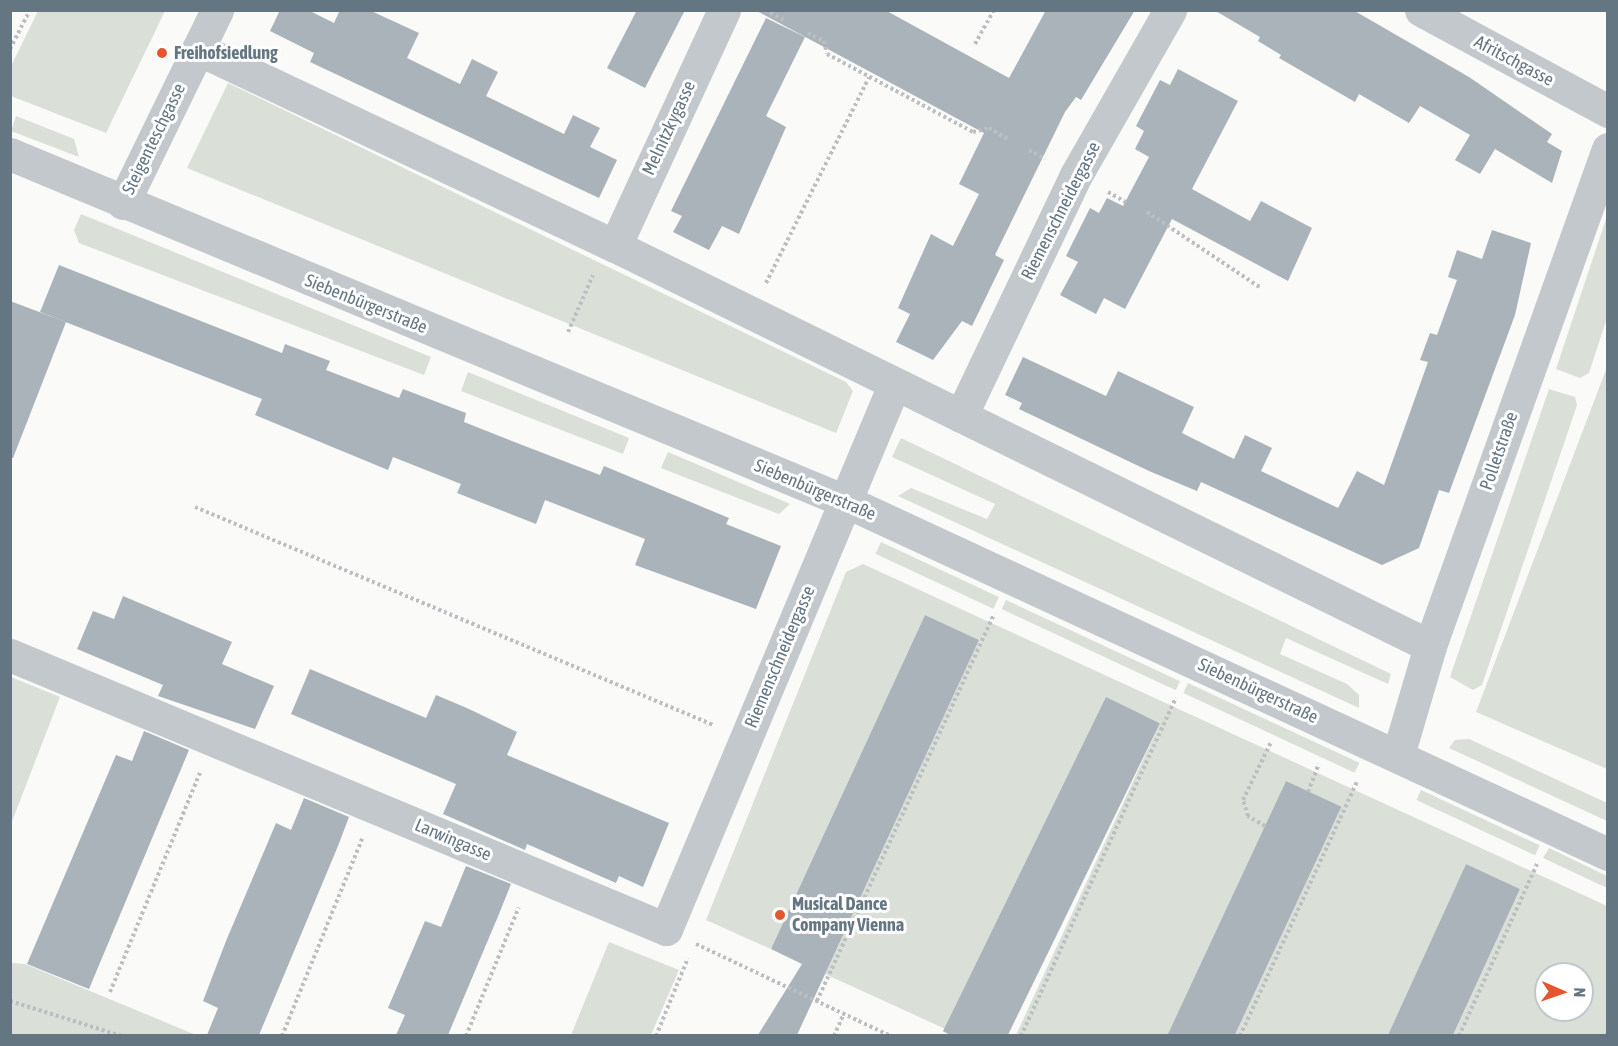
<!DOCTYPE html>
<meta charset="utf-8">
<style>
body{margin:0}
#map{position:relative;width:1618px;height:1046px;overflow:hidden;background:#fafaf8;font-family:"Asap Condensed",sans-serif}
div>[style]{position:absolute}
.green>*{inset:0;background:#dadfd7;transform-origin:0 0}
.building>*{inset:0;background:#aab3b9;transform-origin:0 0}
.path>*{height:4px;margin-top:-2px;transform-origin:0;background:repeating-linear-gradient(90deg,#bbbfc2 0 3px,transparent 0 6px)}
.minor>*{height:33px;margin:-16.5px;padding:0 16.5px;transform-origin:16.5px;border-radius:16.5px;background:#c3c8cc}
.tertiary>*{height:33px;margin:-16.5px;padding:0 16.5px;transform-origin:16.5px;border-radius:16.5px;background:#c3c8cc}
.dots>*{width:16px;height:16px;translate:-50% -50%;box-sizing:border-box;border:3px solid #fff;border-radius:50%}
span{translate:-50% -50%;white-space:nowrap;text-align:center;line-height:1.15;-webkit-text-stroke:6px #fff;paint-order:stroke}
.poi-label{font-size:18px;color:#657683;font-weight:700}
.left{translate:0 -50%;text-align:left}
.street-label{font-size:18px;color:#657683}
.frame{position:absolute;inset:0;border:12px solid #657683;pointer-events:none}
.north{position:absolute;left:1534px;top:962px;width:60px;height:60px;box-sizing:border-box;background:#fff;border:2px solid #c1c8cd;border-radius:50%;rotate:92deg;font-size:16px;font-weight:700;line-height:24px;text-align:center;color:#657683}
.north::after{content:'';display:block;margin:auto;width:21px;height:27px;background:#e4572e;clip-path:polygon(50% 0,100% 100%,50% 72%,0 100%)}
</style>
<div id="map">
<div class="green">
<i style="clip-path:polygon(38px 11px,165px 11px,106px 133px,11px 96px,11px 66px)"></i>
<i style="clip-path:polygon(228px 83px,846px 382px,853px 391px,836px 433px,187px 168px)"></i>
<i style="clip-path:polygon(16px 116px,74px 139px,79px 157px,11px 131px)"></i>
<i style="clip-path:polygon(81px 214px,431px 357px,424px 375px,79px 243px,74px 230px)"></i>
<i style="clip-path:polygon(1607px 216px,1607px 318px,1589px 373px,1580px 378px,1556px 369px)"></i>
<i style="clip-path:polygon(1607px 367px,1607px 769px,1476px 712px)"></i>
<i style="clip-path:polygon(468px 372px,629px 438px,623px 454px,461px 391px)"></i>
<i style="clip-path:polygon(1549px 389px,1575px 397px,1577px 405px,1482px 685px,1473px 690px,1450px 677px)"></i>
<i style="clip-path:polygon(901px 438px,1391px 674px,1388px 684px,1286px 638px,1280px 654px,1347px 684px,1359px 695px,1359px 708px,898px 496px,911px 488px,987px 519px,995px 504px,892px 457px)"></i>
<i style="clip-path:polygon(668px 452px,790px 504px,779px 514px,661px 468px)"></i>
<i style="left:881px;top:542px;width:130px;height:13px;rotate:25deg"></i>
<i style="clip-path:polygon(evenodd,863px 564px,1607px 906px,1607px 1035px,1453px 1035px,1520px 889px,1466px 864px,1388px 1035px,1235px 1035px,1340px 807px,1286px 781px,1169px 1035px,1016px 1035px,1160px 723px,1106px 698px,952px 1032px,825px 974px,979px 640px,925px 615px,771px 949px,706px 920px,846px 572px,863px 564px,1546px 974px,1582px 974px,1582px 1010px,1546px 1010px,1546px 974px)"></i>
<i style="left:1006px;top:600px;width:192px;height:10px;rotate:25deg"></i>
<i style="clip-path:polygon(11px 677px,60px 697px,11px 824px)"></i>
<i style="left:1188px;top:683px;width:189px;height:11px;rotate:25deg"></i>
<i style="clip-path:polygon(1469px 739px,1607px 803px,1607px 821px,1449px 748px,1455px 740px)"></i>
<i style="left:1421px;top:790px;width:131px;height:11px;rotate:25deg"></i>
<i style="clip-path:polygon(1549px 848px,1607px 876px,1607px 888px,1543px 858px)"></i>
<i style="clip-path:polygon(609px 942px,679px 970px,651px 1035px,571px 1035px)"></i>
<i style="clip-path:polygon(10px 963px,25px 964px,196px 1035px,11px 1035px)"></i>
</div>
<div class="building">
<i style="clip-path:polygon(280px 10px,308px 10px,334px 23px,340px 10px,369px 10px,419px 33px,407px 58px,460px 84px,472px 59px,498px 72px,486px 96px,564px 134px,573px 115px,600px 128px,590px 147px,617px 160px,599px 198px,310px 62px,314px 53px,270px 31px)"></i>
<i style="clip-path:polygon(637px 10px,685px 10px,645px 88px,607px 68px)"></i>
<i style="clip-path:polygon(755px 10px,885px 10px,1009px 78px,1046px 10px,1135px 10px,1081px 100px,1076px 97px,1065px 112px,995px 255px,1004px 260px,972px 326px,962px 321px,933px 360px,896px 342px,910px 314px,898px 308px,931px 234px,953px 246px,979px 194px,959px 184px,984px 133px)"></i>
<i style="clip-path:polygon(1214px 10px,1353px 10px,1469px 77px,1552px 134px,1547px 142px,1562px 151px,1552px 183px,1495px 149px,1480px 174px,1455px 160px,1470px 135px,1420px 106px,1409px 123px,1359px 94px,1355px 102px,1279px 58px,1281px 55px,1258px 41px,1260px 37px)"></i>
<i style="clip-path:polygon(766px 18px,805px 37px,766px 116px,786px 127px,739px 234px,722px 226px,709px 250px,673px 232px,682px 216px,671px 211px)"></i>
<i style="clip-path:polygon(1178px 69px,1238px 101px,1192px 189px,1250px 221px,1261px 201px,1312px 228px,1288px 281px,1172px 219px,1125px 309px,1104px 298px,1096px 314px,1060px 295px,1078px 262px,1066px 256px,1090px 208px,1099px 213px,1107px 198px,1123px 206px,1149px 157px,1135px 149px,1144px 131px,1136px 126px,1160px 80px,1170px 85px)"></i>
<i style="clip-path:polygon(1492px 230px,1531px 243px,1515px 315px,1449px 493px,1439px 490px,1419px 548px,1382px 565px,1201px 482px,1197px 491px,1149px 471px,1019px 409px,1022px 403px,1005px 395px,1023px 357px,1106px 396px,1118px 371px,1194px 407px,1182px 433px,1234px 459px,1245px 435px,1272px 448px,1261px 471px,1338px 508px,1357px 471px,1384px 485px,1428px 362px,1420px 360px,1430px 333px,1437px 335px,1457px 280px,1448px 277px,1457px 250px,1482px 259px)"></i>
<i style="clip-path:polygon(59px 265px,282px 353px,285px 344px,330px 361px,326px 370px,399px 398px,403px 389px,466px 413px,464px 422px,517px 443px,600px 475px,604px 466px,729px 518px,726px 524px,781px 546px,756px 609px,635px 565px,645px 539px,545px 500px,536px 524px,457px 493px,461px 484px,393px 457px,388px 470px,255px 415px,262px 399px,40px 312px)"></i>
<i style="clip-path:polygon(10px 301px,66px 322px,13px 458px,10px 458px)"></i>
<i style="clip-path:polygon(123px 596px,232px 642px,222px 664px,274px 686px,255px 729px,158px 696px,163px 685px,77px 649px,93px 611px,114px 619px)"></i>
<i style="clip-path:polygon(925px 615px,979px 640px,797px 1035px,758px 1035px,802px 964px,771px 949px)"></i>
<i style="clip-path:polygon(310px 669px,426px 718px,436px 695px,469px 709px,517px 732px,507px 755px,669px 823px,643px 887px,619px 876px,616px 883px,527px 844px,525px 850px,443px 814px,456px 784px,291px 714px)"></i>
<i style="left:1106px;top:697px;width:60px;height:372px;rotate:26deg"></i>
<i style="clip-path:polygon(144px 731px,189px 750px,89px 989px,27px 964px,116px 755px,132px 761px)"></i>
<i style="left:1286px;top:781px;width:61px;height:280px;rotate:25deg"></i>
<i style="clip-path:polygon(304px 798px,349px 817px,338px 846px,259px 1035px,207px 1035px,218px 1008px,203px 1001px,226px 941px,276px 823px,291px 830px)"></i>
<i style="clip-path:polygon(1466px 864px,1520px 889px,1453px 1035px,1388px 1035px)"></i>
<i style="clip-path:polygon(466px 866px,511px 884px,499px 914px,448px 1035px,396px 1035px,405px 1015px,388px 1008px,425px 921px,441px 927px)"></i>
</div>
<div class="path">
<i style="left:765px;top:10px;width:21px;rotate:28deg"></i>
<i style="left:808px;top:33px;width:18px;rotate:27deg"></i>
<i style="left:824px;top:41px;width:13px;rotate:77deg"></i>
<i style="left:827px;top:54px;width:166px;rotate:28.1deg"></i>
<i style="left:973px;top:132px;width:16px;rotate:-14deg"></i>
<i style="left:989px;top:128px;width:21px;rotate:31deg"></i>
<i style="left:975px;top:44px;width:39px;rotate:-61deg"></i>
<i style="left:10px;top:49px;width:44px;rotate:-62.9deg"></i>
<i style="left:1029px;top:150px;width:18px;rotate:29deg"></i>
<i style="left:1108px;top:192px;width:20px;rotate:30deg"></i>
<i style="left:1147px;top:212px;width:137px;rotate:33.7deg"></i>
<i style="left:766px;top:283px;width:230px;rotate:-63.4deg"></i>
<i style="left:568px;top:332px;width:62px;rotate:-66.3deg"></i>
<i style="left:195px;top:507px;width:562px;rotate:22.82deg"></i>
<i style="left:1308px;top:792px;width:30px;rotate:-69deg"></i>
<i style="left:1265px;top:826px;width:20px;rotate:-150deg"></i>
<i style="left:1248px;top:816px;width:17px;rotate:-107deg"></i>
<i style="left:1243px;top:800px;width:64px;rotate:-64.2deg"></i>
<i style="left:696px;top:944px;width:216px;rotate:25.3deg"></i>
<i style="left:110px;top:992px;width:237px;rotate:-67.7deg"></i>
<i style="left:10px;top:1001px;width:117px;rotate:17.4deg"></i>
<i style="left:817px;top:1001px;width:426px;rotate:-65.4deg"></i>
<i style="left:282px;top:1036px;width:213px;rotate:-67.9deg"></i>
<i style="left:466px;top:1036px;width:139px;rotate:-67.7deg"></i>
<i style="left:656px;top:1036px;width:84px;rotate:-67.7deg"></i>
<i style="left:834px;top:1036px;width:24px;rotate:-66deg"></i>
<i style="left:1021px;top:1036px;width:372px;rotate:-65.4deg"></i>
<i style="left:1240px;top:1036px;width:280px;rotate:-65.3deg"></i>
<i style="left:1459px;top:1036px;width:189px;rotate:-65.6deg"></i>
<i style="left:1606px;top:1036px;width:4px;rotate:-56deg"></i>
</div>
<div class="minor">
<i style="left:1421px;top:10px;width:213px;rotate:28.4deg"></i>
<i style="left:198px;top:49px;width:461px;rotate:25.3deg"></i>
<i style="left:615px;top:246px;width:908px;rotate:26.14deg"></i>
<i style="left:123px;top:203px;width:215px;rotate:-64deg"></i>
<i style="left:615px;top:246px;width:260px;rotate:-65.2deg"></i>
<i style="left:961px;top:416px;width:267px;rotate:-64.5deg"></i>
<i style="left:1076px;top:175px;width:190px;rotate:-60.3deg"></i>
<i style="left:10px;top:655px;width:711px;rotate:22.67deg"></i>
<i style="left:666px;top:929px;width:590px;rotate:-67.26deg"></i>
<i style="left:1398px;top:755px;width:114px;rotate:-73.6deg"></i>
<i style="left:1430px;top:646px;width:528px;rotate:-70.3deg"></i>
</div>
<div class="tertiary">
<i style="left:10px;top:154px;width:904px;rotate:22.57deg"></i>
<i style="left:845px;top:501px;width:841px;rotate:24.83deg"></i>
</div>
<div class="dots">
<i style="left:162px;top:53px;background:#e4572e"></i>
<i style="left:780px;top:915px;background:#e4572e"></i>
</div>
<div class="poi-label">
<span class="left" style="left:174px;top:53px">Freihofsiedlung</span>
<span class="left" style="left:792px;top:915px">Musical Dance<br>Company Vienna</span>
</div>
<div class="street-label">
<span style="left:1514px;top:61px;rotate:28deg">Afritschgasse</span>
<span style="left:669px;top:128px;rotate:-65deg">Melnitzkygasse</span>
<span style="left:154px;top:139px;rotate:-64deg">Steigenteschgasse</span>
<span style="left:1061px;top:211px;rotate:-63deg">Riemenschneidergasse</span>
<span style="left:366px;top:304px;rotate:22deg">Siebenbürgerstraße</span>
<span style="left:1499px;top:451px;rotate:-71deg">Polletstraße</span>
<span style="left:815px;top:490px;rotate:23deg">Siebenbürgerstraße</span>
<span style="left:780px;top:657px;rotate:-67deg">Riemenschneidergasse</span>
<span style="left:1258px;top:691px;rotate:25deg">Siebenbürgerstraße</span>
<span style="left:453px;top:840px;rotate:23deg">Larwingasse</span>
</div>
<div class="frame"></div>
<div class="north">N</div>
</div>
